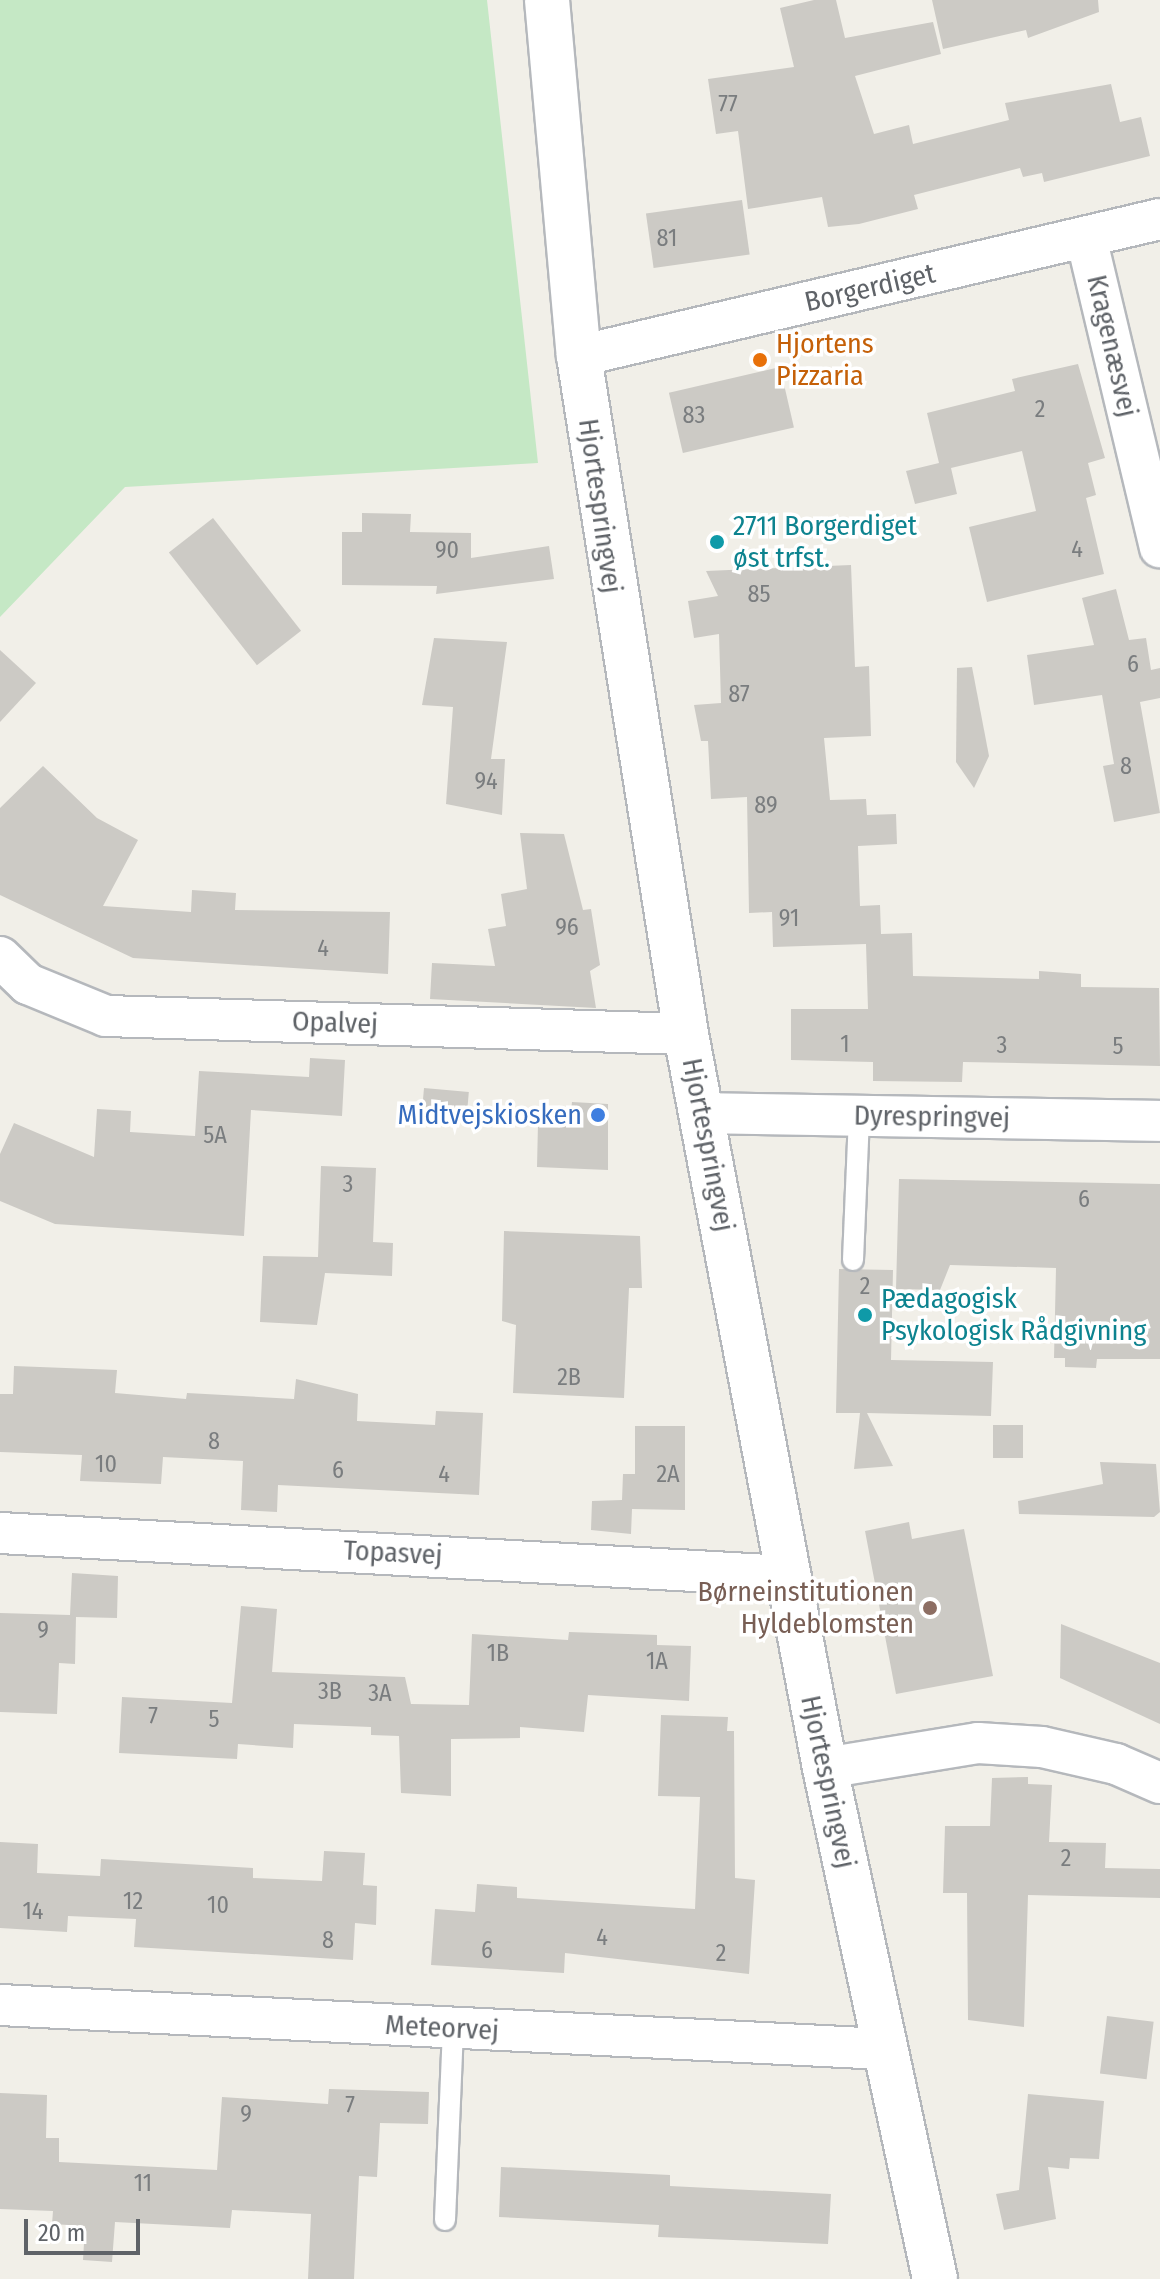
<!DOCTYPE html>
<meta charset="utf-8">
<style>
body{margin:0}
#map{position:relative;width:1160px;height:2279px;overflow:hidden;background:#f1efe8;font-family:"Fira Sans Condensed",sans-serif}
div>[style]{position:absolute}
.green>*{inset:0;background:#c5e8c5}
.building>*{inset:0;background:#cccac5;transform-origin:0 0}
.roads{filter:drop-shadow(2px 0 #b5b8bc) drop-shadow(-2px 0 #b5b8bc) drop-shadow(0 2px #b5b8bc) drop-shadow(0 -2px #b5b8bc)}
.service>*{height:20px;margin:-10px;padding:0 10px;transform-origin:10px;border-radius:10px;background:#fff}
.minor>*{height:40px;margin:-20px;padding:0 20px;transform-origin:20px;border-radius:20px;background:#fff}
.tertiary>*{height:44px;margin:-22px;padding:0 22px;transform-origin:22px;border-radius:22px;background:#fff}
.dots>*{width:22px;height:22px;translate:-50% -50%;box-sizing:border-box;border:4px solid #fff;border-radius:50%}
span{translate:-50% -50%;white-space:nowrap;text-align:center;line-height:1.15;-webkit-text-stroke:7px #fff;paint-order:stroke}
.number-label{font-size:24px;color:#7a7d7f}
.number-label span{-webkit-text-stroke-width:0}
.street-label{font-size:28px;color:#5f6368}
.food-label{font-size:28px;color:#c56008}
.left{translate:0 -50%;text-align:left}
.culture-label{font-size:28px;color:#0d838f}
.shop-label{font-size:28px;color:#366cbe}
.right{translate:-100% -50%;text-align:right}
.education-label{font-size:28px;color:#785e54}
.scale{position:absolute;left:24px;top:2219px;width:116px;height:36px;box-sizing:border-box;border:4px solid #5f6368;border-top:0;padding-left:10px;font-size:24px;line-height:28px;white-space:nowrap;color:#5f6368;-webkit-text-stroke:6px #fff;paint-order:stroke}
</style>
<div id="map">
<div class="green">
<i style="clip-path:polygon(0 0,487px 0,538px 463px,125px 487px,0 617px)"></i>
</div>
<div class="building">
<i style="clip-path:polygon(814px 0,836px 0,845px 38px,933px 22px,941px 54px,855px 76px,874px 134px,909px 125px,913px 144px,1009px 120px,1005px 103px,1111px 84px,1120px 122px,1141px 117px,1150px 156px,1044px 182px,1042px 173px,1023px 177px,1020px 168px,914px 195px,918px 209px,859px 224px,828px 227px,822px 197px,748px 209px,738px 131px,716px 134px,708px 79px,794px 67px,780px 8px)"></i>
<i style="clip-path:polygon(932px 0,1098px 0,1099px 12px,1028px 38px,1026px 30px,943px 49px)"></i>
<i style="left:742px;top:200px;width:55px;height:97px;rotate:82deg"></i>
<i style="clip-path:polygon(1078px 364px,1105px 458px,1088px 463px,1096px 495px,1086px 498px,1104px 574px,987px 602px,969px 527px,1036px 511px,1022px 451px,951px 468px,957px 494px,915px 504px,906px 471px,939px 463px,927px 413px,1015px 391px,1012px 379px)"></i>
<i style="left:780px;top:367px;width:62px;height:114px;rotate:77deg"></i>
<i style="clip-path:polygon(362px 513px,411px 514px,410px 532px,471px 533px,471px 558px,549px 546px,554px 579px,436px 594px,437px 586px,342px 585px,342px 532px,362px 532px)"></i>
<i style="left:213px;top:518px;width:143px;height:56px;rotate:52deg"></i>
<i style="clip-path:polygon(851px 565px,855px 667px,869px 666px,871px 736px,824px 738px,830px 800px,866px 799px,867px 815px,896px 814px,897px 844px,858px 846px,860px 906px,880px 905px,881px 934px,912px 933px,913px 976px,1039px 979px,1039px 971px,1081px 974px,1081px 987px,1159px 988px,1160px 1066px,963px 1062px,962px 1082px,873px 1081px,873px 1062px,791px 1060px,791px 1009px,868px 1009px,866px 944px,773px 947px,772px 912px,749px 913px,747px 797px,711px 799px,708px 741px,701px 741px,694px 705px,721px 703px,719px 634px,694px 638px,688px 601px,718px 596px,706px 571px)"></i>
<i style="clip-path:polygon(1116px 589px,1129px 640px,1146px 638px,1151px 670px,1160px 668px,1160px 698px,1140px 702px,1160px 813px,1114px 822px,1103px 766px,1114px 764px,1102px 695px,1034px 705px,1027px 655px,1094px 645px,1082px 598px)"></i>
<i style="clip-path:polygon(434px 638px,507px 642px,491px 759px,505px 759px,502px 815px,446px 804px,453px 707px,422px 705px)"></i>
<i style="clip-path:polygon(0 650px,36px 683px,0 722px)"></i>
<i style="clip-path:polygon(972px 667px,989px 756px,974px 788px,956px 762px,957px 668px)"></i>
<i style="clip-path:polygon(43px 766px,97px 818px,138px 840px,103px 906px,191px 912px,192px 890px,236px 893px,235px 910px,390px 912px,388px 974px,133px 958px,0 895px,0 808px)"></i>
<i style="clip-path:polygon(520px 833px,564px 834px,583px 910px,591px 909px,600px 965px,590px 971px,596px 1008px,430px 999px,432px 963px,495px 966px,488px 929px,506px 926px,501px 894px,527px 889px)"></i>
<i style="clip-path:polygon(310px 1058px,345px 1060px,342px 1116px,251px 1110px,244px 1236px,55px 1224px,0 1201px,0 1154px,14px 1123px,94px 1157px,97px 1109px,131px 1111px,130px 1132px,195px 1136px,199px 1071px,309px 1077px)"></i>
<i style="left:424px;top:1088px;width:45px;height:29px;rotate:5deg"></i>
<i style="clip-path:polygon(572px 1102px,608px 1104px,608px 1170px,537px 1167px,538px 1123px,570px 1119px)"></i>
<i style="clip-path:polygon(321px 1166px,376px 1168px,373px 1242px,393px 1243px,392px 1276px,325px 1273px,317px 1325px,260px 1322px,263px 1256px,318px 1257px)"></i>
<i style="clip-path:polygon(899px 1179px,1160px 1184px,1160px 1359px,1097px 1359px,1096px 1368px,1065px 1367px,1065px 1358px,1054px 1358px,1056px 1268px,950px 1265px,940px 1290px,896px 1289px)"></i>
<i style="clip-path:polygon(504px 1231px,640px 1236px,642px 1288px,629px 1288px,624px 1398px,513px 1393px,516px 1325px,502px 1321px)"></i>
<i style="clip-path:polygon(839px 1269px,893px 1270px,891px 1360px,993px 1362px,991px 1416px,867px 1413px,893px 1466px,854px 1469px,860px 1413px,836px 1413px)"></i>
<i style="clip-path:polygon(14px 1366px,117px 1370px,115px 1393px,186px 1399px,187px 1393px,294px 1399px,296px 1379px,358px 1394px,357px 1421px,435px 1425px,436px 1411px,483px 1413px,479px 1495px,278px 1485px,277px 1512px,241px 1510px,243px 1461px,163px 1457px,161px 1484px,80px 1481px,82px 1455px,0 1452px,0 1394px,13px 1394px)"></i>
<i style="left:993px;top:1425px;width:30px;height:33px"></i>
<i style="clip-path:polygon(635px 1426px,685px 1426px,685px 1510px,632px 1509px,631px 1534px,591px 1530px,592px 1501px,622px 1500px,623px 1474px,635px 1474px)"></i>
<i style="clip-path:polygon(1100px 1462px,1156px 1464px,1160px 1512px,1154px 1517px,1019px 1514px,1018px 1501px,1103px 1484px)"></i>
<i style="clip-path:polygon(909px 1522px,912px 1539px,964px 1529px,993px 1676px,896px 1694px,865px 1531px)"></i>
<i style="clip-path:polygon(72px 1573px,118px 1576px,117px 1618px,76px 1617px,75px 1664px,59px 1663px,57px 1714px,0 1712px,0 1613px,70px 1615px)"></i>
<i style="clip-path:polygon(241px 1606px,277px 1609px,272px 1672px,405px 1677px,411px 1704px,469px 1705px,472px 1634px,568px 1640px,569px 1632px,657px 1635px,657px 1645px,691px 1646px,689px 1701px,588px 1695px,584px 1732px,520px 1727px,520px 1738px,451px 1739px,451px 1796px,401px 1793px,399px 1736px,371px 1735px,371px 1727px,294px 1724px,293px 1748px,238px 1744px,237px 1759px,119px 1753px,122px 1697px,232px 1703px)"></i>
<i style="clip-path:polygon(1061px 1624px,1160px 1663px,1160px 1724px,1060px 1678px)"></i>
<i style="clip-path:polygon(661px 1715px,728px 1717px,727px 1731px,734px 1731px,735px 1878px,755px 1880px,749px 1974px,565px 1953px,564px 1973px,431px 1965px,435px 1909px,475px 1912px,477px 1884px,517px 1887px,517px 1898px,695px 1909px,700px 1797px,658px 1796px)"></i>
<i style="clip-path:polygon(1028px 1777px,1028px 1784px,1052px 1785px,1049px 1842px,1106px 1843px,1105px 1868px,1160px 1869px,1160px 1898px,1028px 1895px,1024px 2027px,968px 2020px,967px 1893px,943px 1893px,945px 1826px,990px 1826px,992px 1778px)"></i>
<i style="clip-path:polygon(0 1842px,38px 1844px,37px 1873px,100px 1876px,101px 1859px,253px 1868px,253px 1878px,322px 1881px,324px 1851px,365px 1853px,363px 1885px,377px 1886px,376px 1925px,355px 1923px,353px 1960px,134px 1947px,136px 1919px,68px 1916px,67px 1932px,0 1928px)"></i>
<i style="left:1107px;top:2016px;width:47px;height:58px;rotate:7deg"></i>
<i style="clip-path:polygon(329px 2089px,429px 2092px,428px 2124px,380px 2123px,377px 2177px,359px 2176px,354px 2279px,308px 2279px,311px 2214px,232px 2210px,230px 2228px,115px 2222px,112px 2262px,83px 2260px,85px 2226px,52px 2224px,53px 2211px,0 2209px,0 2093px,47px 2095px,46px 2138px,59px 2138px,59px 2162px,217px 2170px,222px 2097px,328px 2104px)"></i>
<i style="clip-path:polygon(1028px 2094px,1104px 2101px,1099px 2159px,1070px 2158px,1069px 2169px,1048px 2167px,1056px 2219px,1004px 2230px,996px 2194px,1019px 2190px)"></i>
<i style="clip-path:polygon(501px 2167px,670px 2175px,670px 2186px,831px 2194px,828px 2244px,658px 2237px,659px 2225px,499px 2217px)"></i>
</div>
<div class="roads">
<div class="service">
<i style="left:853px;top:1260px;width:144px;rotate:-87.6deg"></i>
<i style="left:445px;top:2220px;width:191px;rotate:-87.6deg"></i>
</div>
<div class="minor">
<i style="left:1086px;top:237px;width:319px;rotate:76.6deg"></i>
<i style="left:579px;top:356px;width:597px;rotate:-13.27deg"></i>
<i style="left:0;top:957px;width:39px;rotate:44deg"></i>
<i style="left:28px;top:984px;width:84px;rotate:22.3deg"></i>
<i style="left:106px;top:1016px;width:580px;rotate:1.78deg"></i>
<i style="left:703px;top:1113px;width:457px;rotate:1deg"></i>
<i style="left:0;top:1533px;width:787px;rotate:3.13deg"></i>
<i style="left:825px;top:1768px;width:155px;rotate:-9.3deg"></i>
<i style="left:978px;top:1743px;width:64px;rotate:3.6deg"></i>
<i style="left:1042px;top:1747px;width:76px;rotate:12.9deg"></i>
<i style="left:1116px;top:1764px;width:48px;rotate:23.4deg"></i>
<i style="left:0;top:2005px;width:885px;rotate:2.85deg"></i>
</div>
<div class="tertiary">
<i style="left:547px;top:0;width:357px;rotate:84.9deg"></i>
<i style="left:579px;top:356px;width:686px;rotate:81.03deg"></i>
<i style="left:686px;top:1034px;width:747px;rotate:79.28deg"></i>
<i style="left:825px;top:1768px;width:523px;rotate:77.85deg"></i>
</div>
</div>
<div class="dots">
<i style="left:760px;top:360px;background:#e8710a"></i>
<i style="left:717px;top:542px;background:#0f9aa8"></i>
<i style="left:598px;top:1115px;background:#3f7fe0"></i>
<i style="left:865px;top:1315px;background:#0f9aa8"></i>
<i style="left:930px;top:1608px;background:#8d6e63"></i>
</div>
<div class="number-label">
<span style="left:728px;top:105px">77</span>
<span style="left:667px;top:239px">81</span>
<span style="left:1040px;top:410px">2</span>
<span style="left:694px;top:416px">83</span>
<span style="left:1077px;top:550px">4</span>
<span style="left:447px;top:551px">90</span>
<span style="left:759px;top:595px">85</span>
<span style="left:1133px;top:665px">6</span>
<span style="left:739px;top:695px">87</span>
<span style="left:1126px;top:767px">8</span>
<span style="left:486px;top:782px">94</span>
<span style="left:766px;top:806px">89</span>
<span style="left:789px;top:919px">91</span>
<span style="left:567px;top:928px">96</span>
<span style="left:323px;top:949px">4</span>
<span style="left:845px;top:1045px">1</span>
<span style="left:1002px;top:1046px">3</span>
<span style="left:1118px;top:1047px">5</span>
<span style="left:215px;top:1136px">5A</span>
<span style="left:348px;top:1185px">3</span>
<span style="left:1084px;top:1200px">6</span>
<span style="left:865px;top:1287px">2</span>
<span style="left:569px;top:1378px">2B</span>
<span style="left:214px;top:1442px">8</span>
<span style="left:106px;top:1465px">10</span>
<span style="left:338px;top:1471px">6</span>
<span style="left:444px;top:1475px">4</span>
<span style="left:668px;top:1475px">2A</span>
<span style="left:43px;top:1631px">9</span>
<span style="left:498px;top:1654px">1B</span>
<span style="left:657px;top:1662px">1A</span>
<span style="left:330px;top:1692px">3B</span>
<span style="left:380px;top:1694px">3A</span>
<span style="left:153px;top:1717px">7</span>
<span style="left:214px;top:1720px">5</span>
<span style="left:1066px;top:1859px">2</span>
<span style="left:133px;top:1902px">12</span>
<span style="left:218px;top:1906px">10</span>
<span style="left:33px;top:1912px">14</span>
<span style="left:602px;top:1938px">4</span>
<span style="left:328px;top:1941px">8</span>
<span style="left:487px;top:1951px">6</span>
<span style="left:721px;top:1954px">2</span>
<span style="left:350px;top:2106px">7</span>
<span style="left:246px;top:2115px">9</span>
<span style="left:143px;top:2184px">11</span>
</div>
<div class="street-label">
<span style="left:870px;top:288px;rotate:-13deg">Borgerdiget</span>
<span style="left:1112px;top:346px;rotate:77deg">Kragenæsvej</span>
<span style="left:600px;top:506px;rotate:82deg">Hjortespringvej</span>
<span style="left:335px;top:1023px;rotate:2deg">Opalvej</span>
<span style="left:932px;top:1117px;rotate:1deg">Dyrespringvej</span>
<span style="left:708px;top:1145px;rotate:79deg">Hjortespringvej</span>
<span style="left:393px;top:1553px;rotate:3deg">Topasvej</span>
<span style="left:828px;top:1782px;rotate:78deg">Hjortespringvej</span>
<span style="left:442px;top:2028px;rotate:3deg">Meteorvej</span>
</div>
<div class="food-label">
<span class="left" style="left:776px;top:360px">Hjortens<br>Pizzaria</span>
</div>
<div class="culture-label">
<span class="left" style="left:733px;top:542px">2711 Borgerdiget<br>øst trfst.</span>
<span class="left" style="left:881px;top:1315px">Pædagogisk<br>Psykologisk Rådgivning</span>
</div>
<div class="shop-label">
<span class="right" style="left:582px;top:1115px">Midtvejskiosken</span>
</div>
<div class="education-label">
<span class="right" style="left:914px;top:1608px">Børneinstitutionen<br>Hyldeblomsten</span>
</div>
<div class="scale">20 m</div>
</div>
